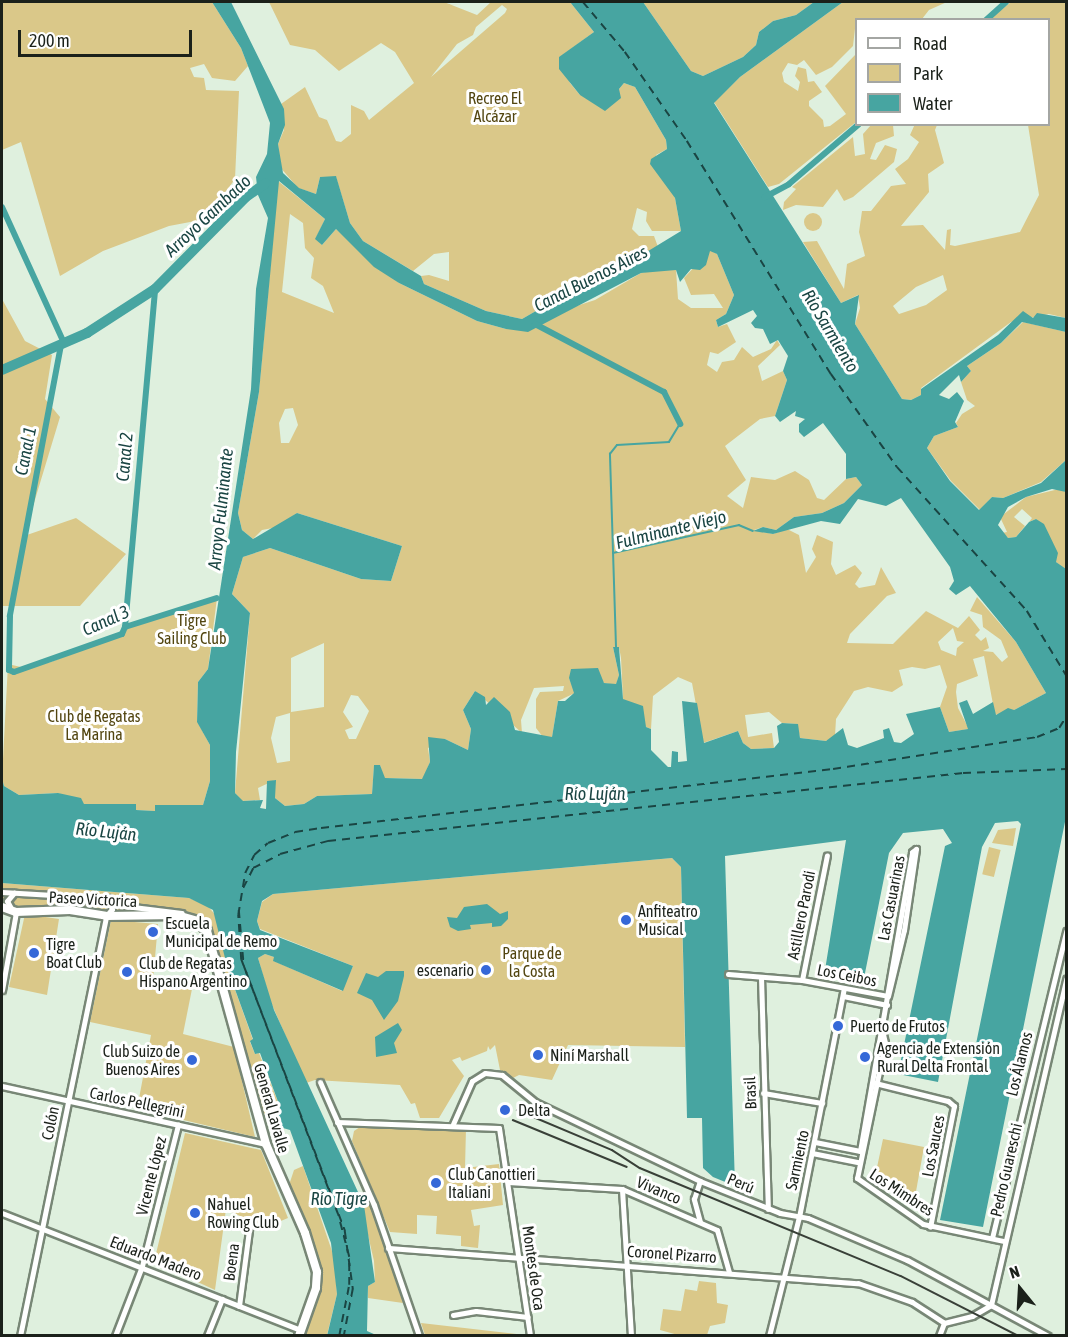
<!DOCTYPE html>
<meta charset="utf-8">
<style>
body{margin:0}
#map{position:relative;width:1068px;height:1337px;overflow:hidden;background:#dff0de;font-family:"Asap Condensed",sans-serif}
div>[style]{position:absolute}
.green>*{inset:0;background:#dac889;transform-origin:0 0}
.round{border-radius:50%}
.water>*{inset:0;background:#47a5a1}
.stream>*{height:1.5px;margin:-0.75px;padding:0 0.75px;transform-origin:0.75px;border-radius:0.75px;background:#47a5a1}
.canal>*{height:6px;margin:-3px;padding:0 3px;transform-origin:3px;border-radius:3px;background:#47a5a1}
.river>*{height:10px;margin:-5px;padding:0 5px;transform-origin:5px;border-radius:5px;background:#47a5a1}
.ferry>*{height:1.5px;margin-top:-0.75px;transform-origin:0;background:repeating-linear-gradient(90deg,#1a4543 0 8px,transparent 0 14px)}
.roads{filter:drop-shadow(2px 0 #788776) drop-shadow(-2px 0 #788776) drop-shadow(0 2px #788776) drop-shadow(0 -2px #788776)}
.street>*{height:5px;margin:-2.5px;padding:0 2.5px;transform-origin:2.5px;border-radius:2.5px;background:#fff}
.secondary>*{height:8px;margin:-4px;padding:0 4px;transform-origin:4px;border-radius:4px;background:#fff}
.tram>*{height:1.5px;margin:-0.75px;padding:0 0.75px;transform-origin:0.75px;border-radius:0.75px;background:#394038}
.dots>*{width:16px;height:16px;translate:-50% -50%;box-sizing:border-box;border:3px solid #fff;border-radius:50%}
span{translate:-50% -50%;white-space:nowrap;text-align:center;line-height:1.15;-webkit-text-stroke:6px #fff;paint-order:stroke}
.park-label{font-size:16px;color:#524510}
.street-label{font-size:16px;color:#1b211a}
.poi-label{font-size:16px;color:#1b211a}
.left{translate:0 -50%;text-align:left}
.right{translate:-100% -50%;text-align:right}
.water-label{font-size:18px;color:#1a4543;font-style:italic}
.frame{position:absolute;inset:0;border:3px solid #1b211a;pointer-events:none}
.legend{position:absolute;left:855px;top:18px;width:195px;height:108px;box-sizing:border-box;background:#fff;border:2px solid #a4a6a3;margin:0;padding:8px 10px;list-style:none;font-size:18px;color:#1b211a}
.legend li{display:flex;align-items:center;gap:12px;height:30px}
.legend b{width:30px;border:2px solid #a4a6a3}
.north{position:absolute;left:990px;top:1259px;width:60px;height:60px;-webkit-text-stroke:4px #fff;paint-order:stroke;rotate:342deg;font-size:16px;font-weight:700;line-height:24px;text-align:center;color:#1b211a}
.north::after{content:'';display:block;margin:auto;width:21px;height:27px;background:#1b211a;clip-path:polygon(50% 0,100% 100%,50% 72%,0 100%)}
.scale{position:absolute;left:18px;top:30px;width:174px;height:27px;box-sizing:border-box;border:3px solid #1b211a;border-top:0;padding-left:8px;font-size:18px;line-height:21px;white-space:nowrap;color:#1b211a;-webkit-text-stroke:4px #fff;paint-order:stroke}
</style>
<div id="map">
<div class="green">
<i style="clip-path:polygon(2px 2px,212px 2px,241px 48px,248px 66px,235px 81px,212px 78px,204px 64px,190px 68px,194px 77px,204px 78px,206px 90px,239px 91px,235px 179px,206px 219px,169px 226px,103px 251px,60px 276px,21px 142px,2px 150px)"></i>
<i style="clip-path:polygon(evenodd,269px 2px,444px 2px,477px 15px,491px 2px,570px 2px,594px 32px,560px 57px,570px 83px,580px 95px,619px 89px,624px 83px,635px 87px,666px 140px,667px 149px,656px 155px,675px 198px,681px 231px,652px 231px,646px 221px,647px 212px,637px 208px,632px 229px,639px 236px,654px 236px,658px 247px,581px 292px,548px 304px,522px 319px,486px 311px,424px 284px,421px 276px,429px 275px,449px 281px,449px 252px,434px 254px,413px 271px,363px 241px,350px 223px,336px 177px,320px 177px,316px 194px,298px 188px,280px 167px,278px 144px,284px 130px,281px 104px,305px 87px,319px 117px,327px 120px,336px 141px,341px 142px,351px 134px,351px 105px,364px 111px,369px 120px,414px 83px,395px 52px,381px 43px,339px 71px,315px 50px,290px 45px,269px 2px,502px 5px,507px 9px,505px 13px,431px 77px,457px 44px,473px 35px,476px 27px,502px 5px)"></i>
<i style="clip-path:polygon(643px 2px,814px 2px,796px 15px,773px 21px,759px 32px,756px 45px,743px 57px,703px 76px,691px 71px)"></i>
<i style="clip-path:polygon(843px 2px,947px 2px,929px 10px,922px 19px,856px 20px,853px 46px,832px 67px,816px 75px,804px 60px,797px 65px,788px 63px,782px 73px,784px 82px,798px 91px,800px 82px,795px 76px,798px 67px,806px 69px,808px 82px,814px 81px,822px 92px,809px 101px,809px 106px,823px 120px,824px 127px,830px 126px,846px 114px,825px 86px,856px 54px,856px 122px,779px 184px,768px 187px,714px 102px,740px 77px)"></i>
<i style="clip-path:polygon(evenodd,1011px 2px,1066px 2px,1066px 318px,1049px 314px,1011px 322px,921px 388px,921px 395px,911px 400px,902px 399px,855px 324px,860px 308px,858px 295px,841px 303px,803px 242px,817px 241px,844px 289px,847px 264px,865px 256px,859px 232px,862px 211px,871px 211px,891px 186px,906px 184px,895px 169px,908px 159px,919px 142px,910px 135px,915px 124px,937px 125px,935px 130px,944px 163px,928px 174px,929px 192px,901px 226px,923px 225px,945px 250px,947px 230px,951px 229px,950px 245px,955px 246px,1020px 232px,1039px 195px,1028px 125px,1048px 124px,1048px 20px,990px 19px,1011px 2px,943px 275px,947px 290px,926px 305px,899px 314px,893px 306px,916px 287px,943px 275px)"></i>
<i style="clip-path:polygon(871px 125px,893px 125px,894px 136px,876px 143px,870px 159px,876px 160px,885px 145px,897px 149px,894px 162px,853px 197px,844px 201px,837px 189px,823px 207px,796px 205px,783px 210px,784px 202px,796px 189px,792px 187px,853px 137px,855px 156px,865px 154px,863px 134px)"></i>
<i style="clip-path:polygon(evenodd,278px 181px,325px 219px,316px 238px,322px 245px,336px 229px,399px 283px,477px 321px,506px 329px,595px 300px,641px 273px,658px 269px,676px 270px,678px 299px,691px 308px,723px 308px,714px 294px,691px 295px,684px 278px,710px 250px,717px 254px,734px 295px,726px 314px,716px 320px,718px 327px,727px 324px,736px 342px,718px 354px,710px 352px,707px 365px,717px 372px,722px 362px,734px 360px,742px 347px,753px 357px,771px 349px,777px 340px,780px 345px,758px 366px,762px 381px,783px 371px,787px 380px,775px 416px,760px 419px,725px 446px,746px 480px,727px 496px,743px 508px,751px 477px,775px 480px,795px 471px,809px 480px,817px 498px,824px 500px,846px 479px,856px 477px,862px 485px,844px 503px,822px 513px,794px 517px,776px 530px,763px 527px,754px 530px,773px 534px,787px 529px,799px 535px,806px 573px,816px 557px,812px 549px,817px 535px,833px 542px,831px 564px,836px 575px,855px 565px,862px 573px,855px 584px,859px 588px,875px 585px,881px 567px,896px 593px,887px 596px,850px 634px,847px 643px,893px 644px,926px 611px,958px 628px,969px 616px,980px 630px,975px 635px,981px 641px,986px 637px,989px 648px,983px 651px,993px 652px,1002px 662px,1008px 657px,1001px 640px,983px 627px,982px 615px,970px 611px,977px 597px,1016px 642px,1046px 693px,1014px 710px,995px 715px,984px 656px,973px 659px,978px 676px,957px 684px,956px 692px,958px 708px,969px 729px,949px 732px,940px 707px,947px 687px,940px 665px,925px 669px,912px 667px,899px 670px,903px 685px,892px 692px,868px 687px,854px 691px,836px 719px,835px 736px,826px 741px,800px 738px,797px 724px,782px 723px,769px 712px,745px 715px,748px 737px,772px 733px,774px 748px,751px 749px,743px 743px,738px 731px,703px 743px,692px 683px,678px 677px,653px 696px,651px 729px,646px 727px,623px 699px,621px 658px,619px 647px,613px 647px,619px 675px,616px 685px,604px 683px,599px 677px,569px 678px,575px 693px,558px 701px,552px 737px,543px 737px,536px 728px,536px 699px,540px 692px,563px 691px,564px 686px,534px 688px,521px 720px,522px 733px,475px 691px,463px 710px,471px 729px,468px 750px,445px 739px,428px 748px,430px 762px,423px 779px,384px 778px,380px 765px,374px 766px,372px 794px,317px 796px,304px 804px,285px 806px,275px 798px,275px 780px,258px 788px,260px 800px,242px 801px,235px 793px,250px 613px,232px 594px,243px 557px,270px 548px,361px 579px,391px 581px,402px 546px,297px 513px,278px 527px,262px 530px,253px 539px,242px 530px,238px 513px,259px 392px,278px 181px,290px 214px,303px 223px,305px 248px,314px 258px,311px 278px,323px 286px,334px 313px,282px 292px,290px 214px,278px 181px,293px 408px,298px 425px,289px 443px,281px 443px,279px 423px,285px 409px,293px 408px,278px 181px,953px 628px,957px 641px,964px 642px,957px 648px,956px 656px,941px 650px,938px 642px,953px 628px,278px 181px,324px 643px,324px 707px,291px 712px,291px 658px,324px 643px,278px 181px,351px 695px,358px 696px,369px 711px,356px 739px,349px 739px,345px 730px,353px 727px,343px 712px,351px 695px,278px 181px,290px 713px,290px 761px,277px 763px,271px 738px,276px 717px,290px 713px)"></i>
<i class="round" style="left:804px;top:213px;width:18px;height:18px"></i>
<i style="clip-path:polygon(2px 299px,25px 341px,52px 355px,45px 399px,60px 417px,24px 536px,76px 518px,126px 554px,80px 606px,2px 606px)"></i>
<i style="clip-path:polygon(1023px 322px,1066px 332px,1066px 460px,1041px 482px,1003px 498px,992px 497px,980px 510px,951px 481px,927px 448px,934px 436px,958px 427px,956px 423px,962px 414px,975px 406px,967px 400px,961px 382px,971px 371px,967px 366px,1001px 343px)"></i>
<i style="clip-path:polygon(1059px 489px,1066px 492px,1066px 570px,1056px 562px,1036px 519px,1029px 522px,1032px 518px,1022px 509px,1014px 517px,1025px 526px,1016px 537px,1008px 538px,1002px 533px,1007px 532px,1000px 517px,1026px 497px)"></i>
<i style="clip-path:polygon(217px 598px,208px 669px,198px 682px,197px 721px,210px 745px,210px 781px,203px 805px,156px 805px,155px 811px,135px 810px,135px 804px,84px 804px,58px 793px,19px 795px,4px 786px,2px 778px,8px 664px,25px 668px,51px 662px,117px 635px,125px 627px)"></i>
<i style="clip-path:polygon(1016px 828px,1013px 846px,992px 843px,998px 830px)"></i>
<i style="left:989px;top:847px;width:12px;height:28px;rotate:14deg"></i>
<i style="clip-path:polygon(672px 858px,681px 867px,685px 1047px,568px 1045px,552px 1080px,519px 1075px,513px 1078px,500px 1070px,495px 1045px,490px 1050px,488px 1046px,487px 1051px,462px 1061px,460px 1057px,452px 1060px,464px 1076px,439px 1118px,420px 1118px,415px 1103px,411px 1104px,400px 1085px,315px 1080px,306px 1083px,270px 1000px,258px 958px,265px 954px,274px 957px,274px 961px,342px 991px,353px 966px,260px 929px,257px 921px,262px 902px,273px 894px)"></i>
<i style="clip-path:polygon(2px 883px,189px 898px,207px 905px,217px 917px,228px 970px,253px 1040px,250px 1042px,255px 1054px,259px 1053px,280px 1107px,277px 1112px,262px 1114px,242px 1039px,201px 920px,190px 914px,17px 909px,2px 904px)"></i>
<i style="clip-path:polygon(25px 914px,59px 919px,47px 995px,9px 987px)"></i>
<i style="clip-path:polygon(111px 920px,158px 924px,153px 980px,194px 979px,183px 1034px,234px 1047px,255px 1137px,137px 1109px,151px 1035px,90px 1022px)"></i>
<i style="clip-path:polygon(360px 1127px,466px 1129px,465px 1168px,499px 1164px,503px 1205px,471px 1210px,474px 1226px,480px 1225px,478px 1248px,461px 1246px,461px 1236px,436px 1234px,437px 1216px,417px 1215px,417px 1234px,390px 1232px,352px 1141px,354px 1131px)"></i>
<i style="clip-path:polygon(185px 1133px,261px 1150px,288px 1218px,264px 1228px,226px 1209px,215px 1290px,154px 1262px)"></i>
<i style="clip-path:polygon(883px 1139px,924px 1147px,915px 1197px,876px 1172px)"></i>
<i style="clip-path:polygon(303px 1166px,334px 1257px,337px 1294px,327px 1335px,303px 1335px,321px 1292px,322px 1272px,312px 1238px,288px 1188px,294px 1170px)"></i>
<i style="clip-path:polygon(370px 1203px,403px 1303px,368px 1298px,368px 1286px,375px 1282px,374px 1261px,361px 1205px)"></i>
<i style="clip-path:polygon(699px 1281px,716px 1283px,717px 1303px,728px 1305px,725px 1323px,710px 1326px,707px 1335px,678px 1335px,660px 1330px,663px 1309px,681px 1311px,685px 1289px,697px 1291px)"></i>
<i style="clip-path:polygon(421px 1323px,525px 1335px,425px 1335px)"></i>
</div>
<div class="water">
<i style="clip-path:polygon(evenodd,212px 2px,231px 2px,284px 109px,285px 125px,278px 144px,283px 173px,299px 188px,316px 194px,320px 177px,336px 176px,350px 223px,363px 241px,421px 276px,424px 284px,486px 311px,522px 319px,548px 304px,581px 292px,681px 231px,675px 198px,650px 164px,651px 159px,667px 149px,666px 140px,635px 87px,624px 83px,619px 89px,621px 98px,605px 111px,580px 95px,559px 69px,559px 57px,594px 32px,570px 2px,643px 2px,691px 71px,703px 76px,743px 57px,756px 45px,759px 32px,773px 21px,796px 15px,814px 2px,843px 2px,740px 77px,714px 103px,841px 303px,859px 295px,855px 324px,902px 399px,911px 400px,921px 395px,921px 389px,998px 335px,1023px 311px,1033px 318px,1037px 313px,1066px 318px,1066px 332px,1022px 322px,1001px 343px,967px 366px,971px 371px,961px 382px,959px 375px,939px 395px,949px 399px,957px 392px,964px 401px,955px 422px,958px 427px,934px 436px,927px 448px,950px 481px,979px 510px,992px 497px,1003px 498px,1041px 483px,1066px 460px,1066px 492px,1052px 489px,1026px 497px,1008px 507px,998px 525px,1008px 538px,1016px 537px,1029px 522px,1036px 519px,1044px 524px,1058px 553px,1056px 562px,1066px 569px,1066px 817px,983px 1227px,940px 1220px,1021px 824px,1018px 821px,995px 823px,982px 847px,938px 1082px,898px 1074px,945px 846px,952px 843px,943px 829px,903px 833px,889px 853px,864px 978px,825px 970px,846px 840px,725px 856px,735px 1186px,713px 1177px,703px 1168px,702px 1118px,687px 1118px,681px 867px,672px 858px,273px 894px,262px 901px,257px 921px,260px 930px,353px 966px,343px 991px,273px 961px,274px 957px,265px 954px,258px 958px,274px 1010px,364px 1205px,375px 1282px,368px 1286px,367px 1331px,376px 1335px,327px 1336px,337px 1294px,331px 1243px,290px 1130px,283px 1128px,277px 1112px,280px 1107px,260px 1053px,255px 1054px,250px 1041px,253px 1039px,228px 970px,213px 910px,189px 898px,2px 883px,2px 778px,4px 786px,19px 795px,58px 793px,81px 798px,84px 804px,136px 804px,136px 810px,155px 811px,155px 805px,203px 805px,210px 781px,210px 745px,197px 722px,198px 682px,208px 669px,251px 389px,256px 289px,268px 218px,258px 195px,256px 177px,267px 154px,270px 123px,241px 48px,212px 2px,279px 181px,325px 219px,315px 239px,322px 245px,336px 229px,374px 267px,399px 283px,477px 321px,506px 329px,528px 332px,641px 273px,676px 270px,680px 282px,691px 269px,700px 270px,706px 265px,710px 251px,717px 254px,734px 295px,726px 314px,716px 320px,718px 327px,753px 310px,757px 316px,751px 323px,755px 328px,763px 329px,770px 344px,778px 340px,788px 356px,783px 371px,787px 380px,775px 416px,780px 422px,796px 411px,795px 416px,805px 419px,799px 424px,799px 432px,804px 437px,823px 423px,846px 454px,846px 479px,856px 477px,862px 485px,844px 503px,822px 513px,794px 517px,776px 530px,763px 527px,753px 531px,773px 534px,821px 521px,840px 524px,858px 499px,886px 506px,901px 498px,950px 567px,954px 581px,949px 589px,956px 595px,970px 586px,1016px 642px,1046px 693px,1014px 710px,1008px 708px,996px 715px,993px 702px,973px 714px,967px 700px,959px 703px,968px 729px,949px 732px,940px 707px,906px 714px,914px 734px,901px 743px,894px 742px,889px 728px,883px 730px,884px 738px,857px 748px,848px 745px,843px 728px,826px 741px,800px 738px,798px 724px,782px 723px,777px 726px,779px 742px,774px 748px,751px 749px,743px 743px,738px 731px,704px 743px,697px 703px,682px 701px,687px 761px,678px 762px,678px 752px,672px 751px,671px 767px,668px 767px,651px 750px,651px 729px,646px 727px,643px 706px,623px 699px,619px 647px,613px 647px,619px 675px,616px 684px,604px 683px,598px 668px,571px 669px,569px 678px,574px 693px,565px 701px,558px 701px,552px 737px,515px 730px,510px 712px,494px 697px,486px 705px,485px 697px,475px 691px,463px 710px,471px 729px,468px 750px,445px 739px,428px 737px,430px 762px,422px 779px,385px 778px,380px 765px,374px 765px,372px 794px,317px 796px,304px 804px,285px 806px,275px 798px,276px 780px,267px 781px,266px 809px,260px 808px,263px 800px,243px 801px,235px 793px,236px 752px,250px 613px,232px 594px,243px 557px,270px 548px,361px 579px,391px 581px,402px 546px,297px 513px,253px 539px,242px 530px,238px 513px,259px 392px,279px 181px)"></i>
<i style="clip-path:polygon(487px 904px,500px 914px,508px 911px,508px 919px,501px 926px,492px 927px,492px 923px,470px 925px,471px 929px,458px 931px,450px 927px,447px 917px,457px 918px,464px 907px)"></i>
<i style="clip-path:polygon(386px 971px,404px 971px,404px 976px,398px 1001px,384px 1020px,372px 1000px,357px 993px,366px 973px,378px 977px)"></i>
<i style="clip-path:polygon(398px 1023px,402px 1030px,394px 1043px,397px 1053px,376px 1057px,375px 1037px)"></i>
</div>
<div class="stream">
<i style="left:613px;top:553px;width:129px;rotate:-12.5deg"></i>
<i style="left:739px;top:525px;width:15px;rotate:23deg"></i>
<i style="left:616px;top:647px;width:193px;rotate:-91.8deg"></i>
<i style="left:610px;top:454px;width:11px;rotate:-52deg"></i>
<i style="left:617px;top:445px;width:52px;rotate:-3.3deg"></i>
<i style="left:669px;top:442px;width:21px;rotate:-59deg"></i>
</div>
<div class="canal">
<i style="left:986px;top:20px;width:27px;rotate:-42deg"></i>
<i style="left:765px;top:197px;width:27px;rotate:-28deg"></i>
<i style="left:789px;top:184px;width:92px;rotate:-40.6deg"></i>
<i style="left:2px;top:207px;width:149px;rotate:65.5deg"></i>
<i style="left:535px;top:324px;width:146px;rotate:27.8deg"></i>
<i style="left:664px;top:392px;width:36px;rotate:63deg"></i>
<i style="left:61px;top:345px;width:276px;rotate:100.7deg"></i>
<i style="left:10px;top:616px;width:54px;rotate:91.1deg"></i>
<i style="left:9px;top:670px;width:5px;rotate:22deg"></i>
<i style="left:14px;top:672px;width:114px;rotate:-19.4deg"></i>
<i style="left:122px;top:634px;width:8px;rotate:-67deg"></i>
<i style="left:125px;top:627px;width:96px;rotate:-17.5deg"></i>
<i style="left:125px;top:627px;width:339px;rotate:-84.9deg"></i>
</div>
<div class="river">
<i style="left:2px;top:370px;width:93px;rotate:-23.5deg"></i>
<i style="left:87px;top:333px;width:81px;rotate:-32.9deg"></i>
<i style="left:155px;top:289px;width:129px;rotate:-45.3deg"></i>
<i style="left:246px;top:197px;width:24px;rotate:-35deg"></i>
</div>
<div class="ferry">
<i style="left:583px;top:2px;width:65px;rotate:50deg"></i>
<i style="left:625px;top:52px;width:108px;rotate:55.1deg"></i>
<i style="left:687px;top:141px;width:274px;rotate:58.3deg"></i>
<i style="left:831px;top:374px;width:114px;rotate:54.6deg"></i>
<i style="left:897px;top:467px;width:194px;rotate:47.9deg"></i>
<i style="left:1027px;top:611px;width:75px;rotate:58.6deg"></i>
<i style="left:243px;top:888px;width:22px;rotate:-63deg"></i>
<i style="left:253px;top:868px;width:30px;rotate:-27deg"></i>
<i style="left:280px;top:854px;width:50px;rotate:-15.2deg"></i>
<i style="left:328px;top:841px;width:639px;rotate:-6.11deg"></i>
<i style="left:963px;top:773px;width:103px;rotate:-2.2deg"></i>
<i style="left:239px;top:910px;width:56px;rotate:84.9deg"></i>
<i style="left:244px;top:966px;width:284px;rotate:69.1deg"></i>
<i style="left:345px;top:1231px;width:59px;rotate:82.1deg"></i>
<i style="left:353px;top:1289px;width:48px;rotate:100.8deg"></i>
<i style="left:339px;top:1336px;width:52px;rotate:-78.9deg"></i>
<i style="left:349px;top:1285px;width:28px;rotate:-90deg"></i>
<i style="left:349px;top:1257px;width:43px;rotate:-104.7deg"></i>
<i style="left:338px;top:1215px;width:273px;rotate:-110.8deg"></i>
<i style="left:241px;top:960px;width:45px;rotate:-93.8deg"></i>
<i style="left:238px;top:915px;width:43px;rotate:-80.5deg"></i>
<i style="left:245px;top:873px;width:20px;rotate:-63deg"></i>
<i style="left:254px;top:855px;width:18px;rotate:-41deg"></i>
<i style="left:268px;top:843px;width:29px;rotate:-22deg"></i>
<i style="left:295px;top:832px;width:26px;rotate:-9deg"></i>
<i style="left:321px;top:828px;width:515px;rotate:-6.57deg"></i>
<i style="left:833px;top:769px;width:206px;rotate:-8.9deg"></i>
<i style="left:1037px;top:737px;width:24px;rotate:-22deg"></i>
<i style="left:1059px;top:728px;width:13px;rotate:-58deg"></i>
</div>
<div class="roads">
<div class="street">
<i style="left:2px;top:892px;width:51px;rotate:3.4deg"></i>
<i style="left:53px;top:895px;width:26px;rotate:13deg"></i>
<i style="left:78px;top:901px;width:30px;rotate:-6deg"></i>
<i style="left:108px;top:898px;width:19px;rotate:25deg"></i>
<i style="left:125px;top:906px;width:57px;rotate:7deg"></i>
<i style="left:12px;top:910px;width:10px;rotate:-119deg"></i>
<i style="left:7px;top:901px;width:11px;rotate:-49deg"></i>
<i style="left:728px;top:974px;width:74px;rotate:4.6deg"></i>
<i style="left:802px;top:980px;width:87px;rotate:10.5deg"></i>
<i style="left:761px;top:977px;width:232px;rotate:88.3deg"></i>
<i style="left:802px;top:980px;width:127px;rotate:-78.7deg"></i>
<i style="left:2px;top:990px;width:79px;rotate:-79.8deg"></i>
<i style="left:843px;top:996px;width:45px;rotate:11.6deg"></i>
<i style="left:883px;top:1034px;width:9px;rotate:77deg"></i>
<i style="left:885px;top:1043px;width:138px;rotate:101.7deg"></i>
<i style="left:857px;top:1178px;width:80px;rotate:34.9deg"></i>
<i style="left:923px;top:1224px;width:83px;rotate:11.9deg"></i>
<i style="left:320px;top:1082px;width:134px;rotate:66.3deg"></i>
<i style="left:374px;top:1205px;width:139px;rotate:71deg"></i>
<i style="left:875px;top:1083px;width:75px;rotate:13.9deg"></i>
<i style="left:948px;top:1101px;width:8px;rotate:40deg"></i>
<i style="left:954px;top:1106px;width:123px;rotate:101.2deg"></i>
<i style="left:2px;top:1086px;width:270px;rotate:12.4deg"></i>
<i style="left:763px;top:1093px;width:60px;rotate:9.6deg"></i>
<i style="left:337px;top:1122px;width:162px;rotate:2.1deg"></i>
<i style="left:499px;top:1128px;width:210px;rotate:81.5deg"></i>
<i style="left:453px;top:1124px;width:47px;rotate:-66.2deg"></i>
<i style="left:472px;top:1081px;width:15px;rotate:-32deg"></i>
<i style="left:485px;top:1073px;width:17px;rotate:7deg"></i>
<i style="left:502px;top:1075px;width:43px;rotate:39.3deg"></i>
<i style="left:535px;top:1102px;width:183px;rotate:25.6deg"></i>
<i style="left:700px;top:1181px;width:86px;rotate:21.8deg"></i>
<i style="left:780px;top:1213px;width:28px;rotate:10deg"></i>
<i style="left:808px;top:1218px;width:108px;rotate:23deg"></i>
<i style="left:907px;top:1260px;width:160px;rotate:28.3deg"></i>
<i style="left:815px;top:1142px;width:46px;rotate:11.3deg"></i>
<i style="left:860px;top:1151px;width:303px;rotate:-80.1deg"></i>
<i style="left:912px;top:852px;width:5px;rotate:-37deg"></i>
<i style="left:916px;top:849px;width:82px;rotate:98.4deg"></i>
<i style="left:904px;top:930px;width:68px;rotate:103.6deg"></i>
<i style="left:812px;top:1153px;width:46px;rotate:11.3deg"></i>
<i style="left:508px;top:1182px;width:114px;rotate:3.5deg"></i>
<i style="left:622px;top:1189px;width:103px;rotate:23.3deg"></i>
<i style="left:717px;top:1230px;width:44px;rotate:74.1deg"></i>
<i style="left:622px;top:1189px;width:147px;rotate:86.5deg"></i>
<i style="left:2px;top:1213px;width:321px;rotate:21.4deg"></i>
<i style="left:700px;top:1222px;width:24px;rotate:-105deg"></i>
<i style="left:694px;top:1199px;width:19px;rotate:-72deg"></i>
<i style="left:992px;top:1238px;width:316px;rotate:-76.4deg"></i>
<i style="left:388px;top:1248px;width:471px;rotate:4.3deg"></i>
<i style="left:858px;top:1283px;width:57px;rotate:19.4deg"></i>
<i style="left:912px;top:1302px;width:38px;rotate:33deg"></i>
<i style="left:991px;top:1305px;width:335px;rotate:-77deg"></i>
<i style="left:239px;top:1306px;width:84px;rotate:-82.5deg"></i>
<i style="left:453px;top:1315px;width:23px;rotate:-10deg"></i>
<i style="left:476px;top:1311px;width:52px;rotate:6.6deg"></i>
<i style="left:944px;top:1323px;width:29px;rotate:-14deg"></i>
<i style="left:972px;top:1316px;width:22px;rotate:-30deg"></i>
<i style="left:20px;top:1336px;width:429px;rotate:-78.4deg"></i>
<i style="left:106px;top:916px;width:9px;rotate:-49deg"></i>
<i style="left:112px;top:909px;width:12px;rotate:-110deg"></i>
<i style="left:115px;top:1336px;width:75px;rotate:-68.9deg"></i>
<i style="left:142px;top:1266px;width:146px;rotate:-75.7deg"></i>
<i style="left:207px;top:1336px;width:40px;rotate:-68deg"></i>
<i style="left:769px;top:1336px;width:123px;rotate:-75.9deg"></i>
<i style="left:799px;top:1217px;width:233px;rotate:-78.9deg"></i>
<i style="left:939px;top:1336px;width:14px;rotate:-69deg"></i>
</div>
<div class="secondary">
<i style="left:2px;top:907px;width:15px;rotate:20deg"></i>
<i style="left:16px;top:912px;width:54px;rotate:-2.1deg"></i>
<i style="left:70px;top:910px;width:36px;rotate:9deg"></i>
<i style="left:106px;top:916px;width:71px;rotate:-0.8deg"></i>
<i style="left:177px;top:915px;width:22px;rotate:16deg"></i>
<i style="left:198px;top:921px;width:13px;rotate:48deg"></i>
<i style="left:207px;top:931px;width:221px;rotate:74.5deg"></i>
<i style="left:266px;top:1144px;width:97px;rotate:66.3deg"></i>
<i style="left:305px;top:1233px;width:41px;rotate:72.9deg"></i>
<i style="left:317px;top:1272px;width:16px;rotate:94deg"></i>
<i style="left:316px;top:1288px;width:51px;rotate:109.5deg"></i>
</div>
</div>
<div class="tram">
<i style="left:517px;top:1110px;width:103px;rotate:22.8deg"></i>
<i style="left:612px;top:1150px;width:33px;rotate:33deg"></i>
<i style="left:640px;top:1168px;width:282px;rotate:22.5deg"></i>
<i style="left:901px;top:1276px;width:132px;rotate:27deg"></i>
<i style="left:513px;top:1120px;width:123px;rotate:22.4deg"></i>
</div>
<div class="dots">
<i style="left:626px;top:920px;background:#3568d8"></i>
<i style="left:153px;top:932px;background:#3568d8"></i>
<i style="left:34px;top:953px;background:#3568d8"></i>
<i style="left:486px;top:970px;background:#3568d8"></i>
<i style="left:127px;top:972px;background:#3568d8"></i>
<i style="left:838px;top:1026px;background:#3568d8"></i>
<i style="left:538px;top:1055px;background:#3568d8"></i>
<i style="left:865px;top:1057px;background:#3568d8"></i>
<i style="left:192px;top:1060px;background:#3568d8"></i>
<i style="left:505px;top:1110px;background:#3568d8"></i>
<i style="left:436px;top:1183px;background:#3568d8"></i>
<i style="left:195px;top:1213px;background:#3568d8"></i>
</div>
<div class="park-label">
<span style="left:495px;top:107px">Recreo El<br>Alcázar</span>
<span style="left:192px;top:629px">Tigre<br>Sailing Club</span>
<span style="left:94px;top:725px">Club de Regatas<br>La Marina</span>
<span style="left:532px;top:962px">Parque de<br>la Costa</span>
</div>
<div class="street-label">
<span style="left:891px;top:898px;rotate:-79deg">Las Casuarinas</span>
<span style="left:93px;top:899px;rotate:3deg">Paseo Victorica</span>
<span style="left:801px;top:915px;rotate:-79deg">Astillero Parodi</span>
<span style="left:847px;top:975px;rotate:11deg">Los Ceibos</span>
<span style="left:1019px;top:1064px;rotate:-76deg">Los Álamos</span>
<span style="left:750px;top:1093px;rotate:-92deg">Brasil</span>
<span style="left:137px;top:1102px;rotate:12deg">Carlos Pellegrini</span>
<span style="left:272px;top:1108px;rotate:74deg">General Lavalle</span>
<span style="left:50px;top:1123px;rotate:-78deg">Colón</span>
<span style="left:933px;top:1146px;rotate:-79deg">Los Sauces</span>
<span style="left:797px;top:1160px;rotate:-78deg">Sarmiento</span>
<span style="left:1006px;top:1170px;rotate:-77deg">Pedro Guareschi</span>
<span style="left:151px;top:1176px;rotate:-76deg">Vicente López</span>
<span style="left:741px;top:1183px;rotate:23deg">Perú</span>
<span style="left:659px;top:1190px;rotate:23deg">Vivanco</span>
<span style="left:902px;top:1192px;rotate:33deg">Los Mimbres</span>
<span style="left:672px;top:1254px;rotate:4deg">Coronel Pizarro</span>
<span style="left:156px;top:1258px;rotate:21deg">Eduardo Madero</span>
<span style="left:231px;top:1262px;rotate:-82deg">Boena</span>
<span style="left:534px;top:1268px;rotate:82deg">Montes de Oca</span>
</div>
<div class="poi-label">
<span class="left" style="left:638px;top:920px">Anfiteatro<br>Musical</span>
<span class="left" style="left:165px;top:932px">Escuela<br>Municipal de Remo</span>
<span class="left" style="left:46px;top:953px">Tigre<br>Boat Club</span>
<span class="left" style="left:139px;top:972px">Club de Regatas<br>Hispano Argentino</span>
<span class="right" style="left:474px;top:970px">escenario</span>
<span class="left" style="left:850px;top:1026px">Puerto de Frutos</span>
<span class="left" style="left:877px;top:1057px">Agencia de Extensión<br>Rural Delta Frontal</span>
<span class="right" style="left:180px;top:1060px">Club Suizo de<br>Buenos Aires</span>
<span class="left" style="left:550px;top:1055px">Niní Marshall</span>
<span class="left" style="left:518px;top:1110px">Delta</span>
<span class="left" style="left:448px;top:1183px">Club Canottieri<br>Italiani</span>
<span class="left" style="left:207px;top:1213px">Nahuel<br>Rowing Club</span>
</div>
<div class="water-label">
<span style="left:208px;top:216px;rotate:-43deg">Arroyo Gambado</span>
<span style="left:591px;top:279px;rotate:-27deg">Canal Buenos Aires</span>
<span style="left:830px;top:331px;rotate:59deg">Río Sarmiento</span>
<span style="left:26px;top:451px;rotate:-79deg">Canal 1</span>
<span style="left:125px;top:457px;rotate:-85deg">Canal 2</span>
<span style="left:221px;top:509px;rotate:-84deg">Arroyo Fulminante</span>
<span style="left:671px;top:530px;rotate:-14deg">Fulminante Viejo</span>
<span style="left:106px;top:621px;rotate:-24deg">Canal 3</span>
<span style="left:595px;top:794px">Río Luján</span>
<span style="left:106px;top:832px;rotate:6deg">Río Luján</span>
<span style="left:339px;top:1199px">Río Tigre</span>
</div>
<div class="frame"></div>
<ul class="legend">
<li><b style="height:8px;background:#fff"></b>Road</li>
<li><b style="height:16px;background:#dac889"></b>Park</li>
<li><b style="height:16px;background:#47a5a1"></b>Water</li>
</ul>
<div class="north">N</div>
<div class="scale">200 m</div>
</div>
